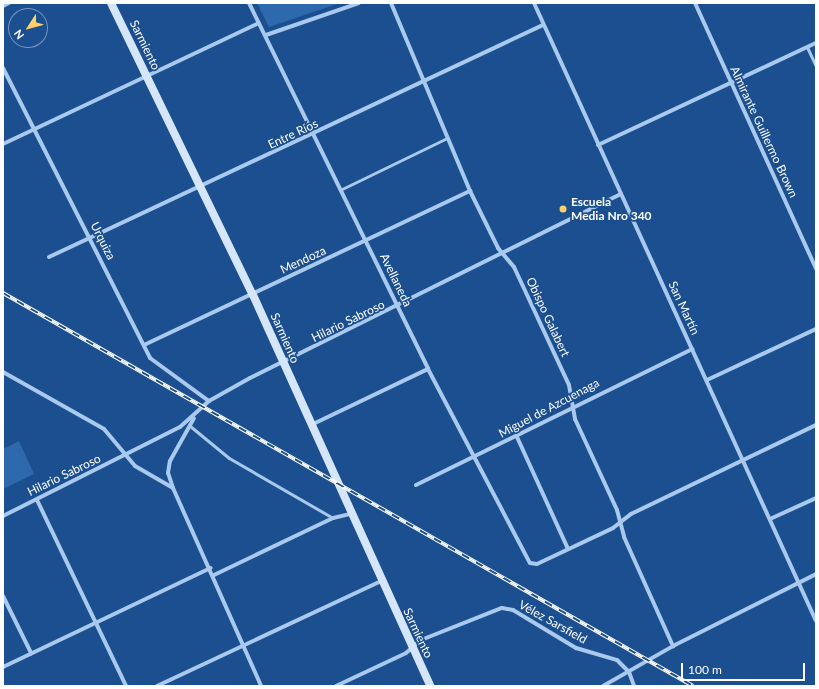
<!DOCTYPE html>
<meta charset="utf-8">
<style>
body{margin:0}
#map{position:relative;width:819px;height:689px;overflow:hidden;background:#1b4f8f;font-family:Lato,sans-serif}
div>[style]{position:absolute}
.green>*{inset:0;background:#2e69ad}
.lane>*{height:3px;margin:-1.5px;padding:0 1.5px;transform-origin:1.5px;border-radius:1.5px;background:#a9c9ee}
.street>*{height:4px;margin:-2px;padding:0 2px;transform-origin:2px;border-radius:2px;background:#a9c9ee}
.secondary>*{height:8px;margin:-4px;padding:0 4px;transform-origin:4px;border-radius:4px;background:#d6e6fa}
.rail>*{height:4px;margin-top:-2px;transform-origin:0;background:repeating-linear-gradient(90deg,#1b4f8f 0 8px,#fff 0 16px);box-sizing:border-box;border-block:1px solid #fff}
.dots>*{width:11px;height:11px;translate:-50% -50%;box-sizing:border-box;border:2px solid #1b4f8f;border-radius:50%}
span{translate:-50% -50%;white-space:nowrap;text-align:center;line-height:1.15;-webkit-text-stroke:3.5px #1b4f8f;paint-order:stroke}
.street-label{font-size:12px;color:#fff}
.poi-label{font-size:12px;color:#fff;font-weight:700}
.left{translate:0 -50%;text-align:left}
.frame{position:absolute;inset:0;border:4px solid #fff;pointer-events:none}
.north{position:absolute;left:8px;top:8px;width:40px;height:40px;box-sizing:border-box;background:#1b4f8f;border:1px solid #7695bc;border-radius:50%;rotate:234deg;font-size:11px;font-weight:700;line-height:16px;text-align:center;color:#fff}
.north::after{content:'';display:block;margin:auto;width:14px;height:18px;background:#ffd166;clip-path:polygon(50% 0,100% 100%,50% 72%,0 100%)}
.scale{position:absolute;left:681px;top:663px;width:124px;height:18px;box-sizing:border-box;border:2px solid #fff;border-top:0;padding-left:5px;font-size:12px;line-height:14px;white-space:nowrap;color:#fff;-webkit-text-stroke:3px #1b4f8f;paint-order:stroke}
</style>
<div id="map">
<div class="green">
<i style="clip-path:polygon(257px 3px,340px 3px,269px 27px)"></i>
<i style="clip-path:polygon(19px 441px,34px 474px,3px 489px,3px 449px)"></i>
</div>
<div class="lane">
<i style="left:807px;top:47px;width:21px;rotate:65deg"></i>
<i style="left:340px;top:190px;width:119px;rotate:-25.9deg"></i>
<i style="left:190px;top:426px;width:50px;rotate:39.4deg"></i>
<i style="left:229px;top:458px;width:120px;rotate:30deg"></i>
</div>
<div class="street">
<i style="left:249px;top:3px;width:407px;rotate:63.9deg"></i>
<i style="left:428px;top:369px;width:219px;rotate:62.3deg"></i>
<i style="left:530px;top:563px;width:7px;rotate:8deg"></i>
<i style="left:537px;top:564px;width:84px;rotate:-25.3deg"></i>
<i style="left:613px;top:528px;width:23px;rotate:-38deg"></i>
<i style="left:631px;top:514px;width:205px;rotate:-25.7deg"></i>
<i style="left:391px;top:3px;width:204px;rotate:67.2deg"></i>
<i style="left:470px;top:191px;width:64px;rotate:63.8deg"></i>
<i style="left:498px;top:248px;width:25px;rotate:50deg"></i>
<i style="left:514px;top:267px;width:130px;rotate:65deg"></i>
<i style="left:569px;top:385px;width:35px;rotate:80deg"></i>
<i style="left:575px;top:419px;width:100px;rotate:65.2deg"></i>
<i style="left:617px;top:510px;width:28px;rotate:75deg"></i>
<i style="left:624px;top:537px;width:120px;rotate:65.8deg"></i>
<i style="left:534px;top:3px;width:679px;rotate:65.47deg"></i>
<i style="left:695px;top:3px;width:292px;rotate:65.5deg"></i>
<i style="left:3px;top:6px;width:7px;rotate:-27deg"></i>
<i style="left:266px;top:35px;width:98px;rotate:-19deg"></i>
<i style="left:3px;top:68px;width:325px;rotate:63.1deg"></i>
<i style="left:150px;top:358px;width:73px;rotate:36.1deg"></i>
<i style="left:3px;top:144px;width:283px;rotate:-25.3deg"></i>
<i style="left:598px;top:145px;width:241px;rotate:-25.1deg"></i>
<i style="left:49px;top:257px;width:546px;rotate:-25.16deg"></i>
<i style="left:144px;top:345px;width:361px;rotate:-25.3deg"></i>
<i style="left:3px;top:372px;width:116px;rotate:29.4deg"></i>
<i style="left:104px;top:429px;width:48px;rotate:50deg"></i>
<i style="left:135px;top:466px;width:44px;rotate:30.1deg"></i>
<i style="left:173px;top:488px;width:217px;rotate:66deg"></i>
<i style="left:707px;top:380px;width:120px;rotate:-25.1deg"></i>
<i style="left:311px;top:425px;width:130px;rotate:-25.6deg"></i>
<i style="left:517px;top:437px;width:123px;rotate:65.5deg"></i>
<i style="left:416px;top:485px;width:308px;rotate:-26.2deg"></i>
<i style="left:173px;top:488px;width:16px;rotate:-108deg"></i>
<i style="left:168px;top:473px;width:12px;rotate:-81deg"></i>
<i style="left:170px;top:461px;width:49px;rotate:-60.8deg"></i>
<i style="left:37px;top:500px;width:206px;rotate:64.4deg"></i>
<i style="left:3px;top:516px;width:198px;rotate:-26.7deg"></i>
<i style="left:180px;top:427px;width:39px;rotate:-42deg"></i>
<i style="left:209px;top:401px;width:47px;rotate:-29.3deg"></i>
<i style="left:250px;top:378px;width:414px;rotate:-26.4deg"></i>
<i style="left:770px;top:519px;width:51px;rotate:-24.5deg"></i>
<i style="left:214px;top:575px;width:132px;rotate:-25.6deg"></i>
<i style="left:333px;top:518px;width:17px;rotate:-13deg"></i>
<i style="left:3px;top:596px;width:64px;rotate:63.8deg"></i>
<i style="left:3px;top:667px;width:230px;rotate:-25.5deg"></i>
<i style="left:157px;top:686px;width:247px;rotate:-25.1deg"></i>
<i style="left:336px;top:686px;width:77px;rotate:-25.2deg"></i>
<i style="left:406px;top:653px;width:20px;rotate:-41deg"></i>
<i style="left:421px;top:640px;width:87px;rotate:-21.6deg"></i>
<i style="left:502px;top:608px;width:11px;rotate:10deg"></i>
<i style="left:513px;top:610px;width:74px;rotate:31.1deg"></i>
<i style="left:576px;top:648px;width:43px;rotate:16.3deg"></i>
<i style="left:617px;top:660px;width:17px;rotate:45deg"></i>
<i style="left:629px;top:672px;width:15px;rotate:70deg"></i>
<i style="left:603px;top:686px;width:81px;rotate:-29.7deg"></i>
<i style="left:673px;top:646px;width:160px;rotate:-26.7deg"></i>
</div>
<div class="secondary">
<i style="left:111px;top:3px;width:325px;rotate:64.1deg"></i>
<i style="left:253px;top:295px;width:429px;rotate:65.6deg"></i>
</div>
<div class="rail">
<i style="left:3px;top:293px;width:794px;rotate:29.66deg"></i>
</div>
<div class="dots">
<i style="left:563px;top:209px;background:#ffd166"></i>
</div>
<div class="street-label">
<span style="left:145px;top:45px;rotate:64deg">Sarmiento</span>
<span style="left:764px;top:132px;rotate:65deg">Almirante Guillermo Brown</span>
<span style="left:293px;top:134px;rotate:-25deg">Entre Ríos</span>
<span style="left:103px;top:241px;rotate:63deg">Urquiza</span>
<span style="left:303px;top:260px;rotate:-25deg">Mendoza</span>
<span style="left:396px;top:280px;rotate:64deg">Avellaneda</span>
<span style="left:684px;top:308px;rotate:65deg">San Martín</span>
<span style="left:548px;top:317px;rotate:65deg">Obispo Galabert</span>
<span style="left:348px;top:321px;rotate:-26deg">Hilario Sabroso</span>
<span style="left:285px;top:338px;rotate:66deg">Sarmiento</span>
<span style="left:549px;top:408px;rotate:-28deg">Miguel de Azcuenaga</span>
<span style="left:64px;top:475px;rotate:-26deg">Hilario Sabroso</span>
<span style="left:553px;top:622px;rotate:29deg">Vélez Sarsfield</span>
<span style="left:418px;top:633px;rotate:65deg">Sarmiento</span>
</div>
<div class="poi-label">
<span class="left" style="left:571px;top:209px">Escuela<br>Media Nro 340</span>
</div>
<div class="frame"></div>
<div class="north">N</div>
<div class="scale">100 m</div>
</div>
